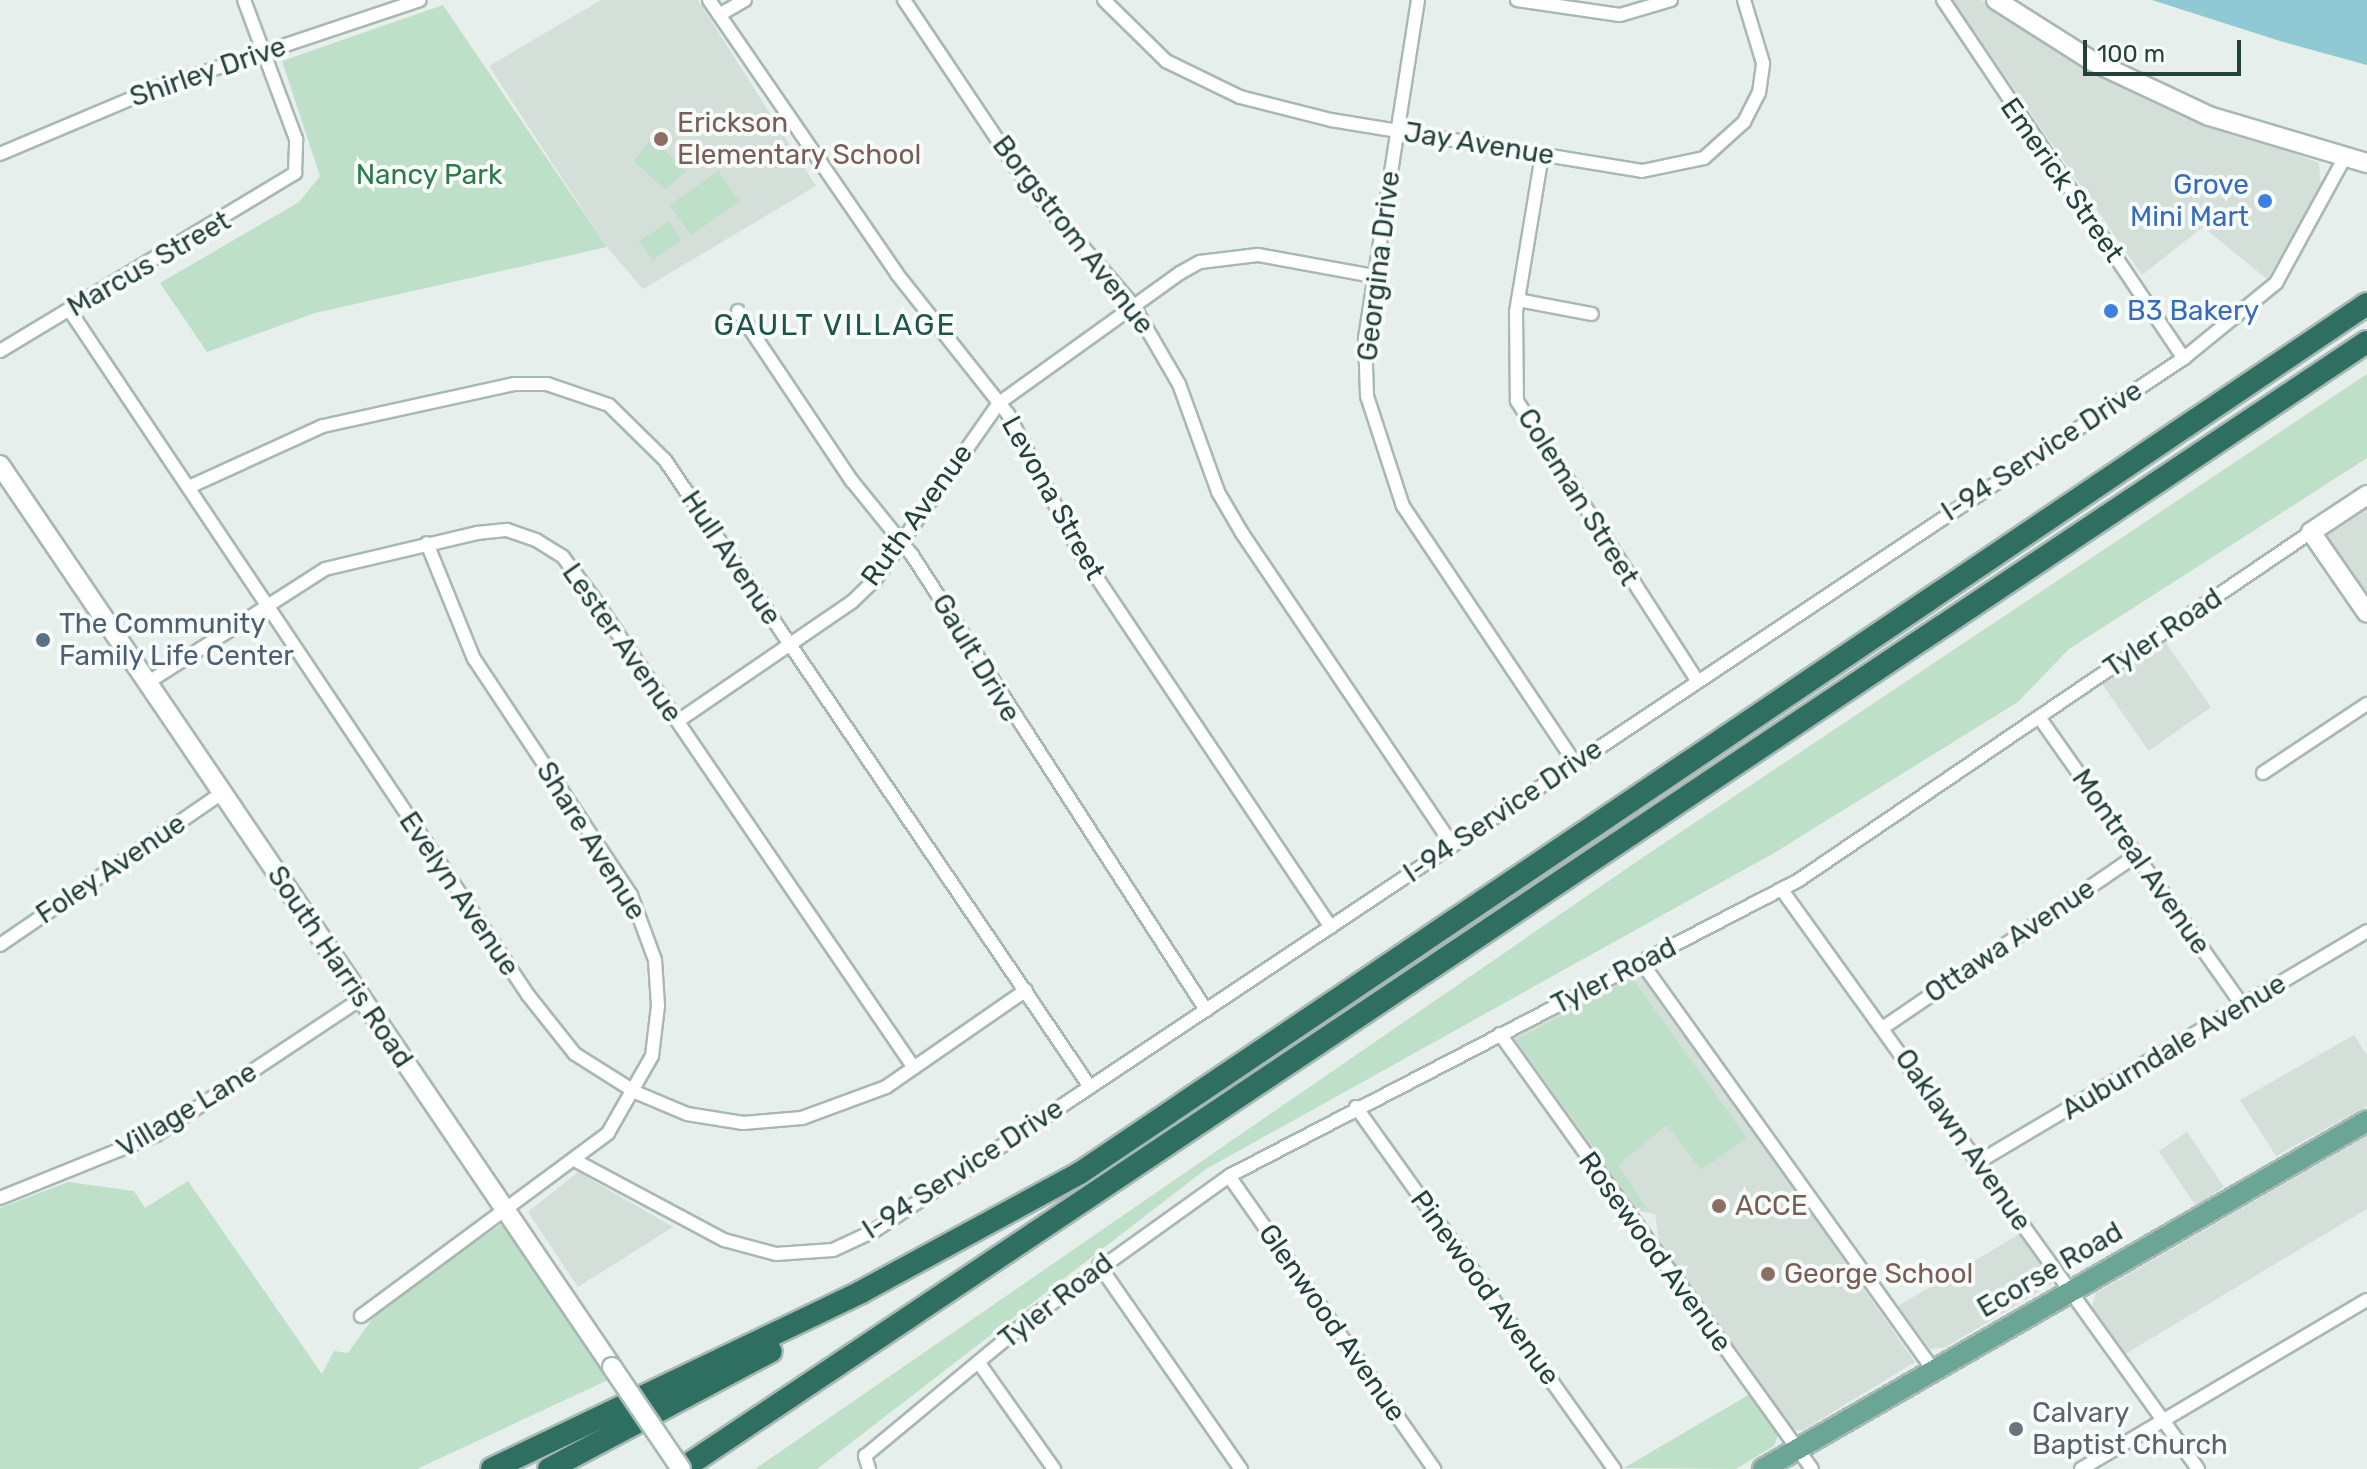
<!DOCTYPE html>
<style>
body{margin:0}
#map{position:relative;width:2367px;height:1469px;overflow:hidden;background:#e6efeb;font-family:Rubik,sans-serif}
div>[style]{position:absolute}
.built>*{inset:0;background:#d4dfda;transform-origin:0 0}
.green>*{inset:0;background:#bfe0c8;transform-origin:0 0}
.water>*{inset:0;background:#8ec9d4}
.roads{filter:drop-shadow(2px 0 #a8b8b2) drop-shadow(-2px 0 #a8b8b2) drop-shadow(0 2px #a8b8b2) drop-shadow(0 -2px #a8b8b2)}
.street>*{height:12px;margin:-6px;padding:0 6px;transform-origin:6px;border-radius:6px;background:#fff}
.secondary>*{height:18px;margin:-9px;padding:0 9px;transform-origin:9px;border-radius:9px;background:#fff}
.primary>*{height:20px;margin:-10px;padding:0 10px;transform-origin:10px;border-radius:10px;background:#6aa596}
.highway>*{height:22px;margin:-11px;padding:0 11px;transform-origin:11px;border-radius:11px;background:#2f6f62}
.bridges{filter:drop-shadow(2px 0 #a4bbb3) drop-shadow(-2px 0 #a4bbb3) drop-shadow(0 2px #a4bbb3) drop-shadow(0 -2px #a4bbb3)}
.secondary-bridge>*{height:18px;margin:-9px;padding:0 9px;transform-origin:9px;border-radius:9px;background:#fff}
.dots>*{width:22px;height:22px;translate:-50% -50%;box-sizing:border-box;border:4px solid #f7fbf9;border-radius:50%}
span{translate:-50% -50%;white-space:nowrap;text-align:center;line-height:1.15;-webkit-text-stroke:8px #f7fbf9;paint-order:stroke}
.street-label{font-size:28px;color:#24423a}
.education-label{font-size:28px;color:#785e54}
.left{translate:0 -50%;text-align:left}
.park-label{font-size:28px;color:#2d7a4b}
.shop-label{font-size:28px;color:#366cbe}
.right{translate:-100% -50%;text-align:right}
.service-label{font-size:28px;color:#4e5e75}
.worship-label{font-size:28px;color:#5b616d}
.neighbourhood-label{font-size:30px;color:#1f5548;letter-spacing:2px}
.scale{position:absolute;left:2083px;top:40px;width:158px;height:36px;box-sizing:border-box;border:4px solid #24423a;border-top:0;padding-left:10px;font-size:24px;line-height:28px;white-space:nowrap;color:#24423a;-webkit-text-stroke:6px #f7fbf9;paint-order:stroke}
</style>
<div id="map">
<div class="built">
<i style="clip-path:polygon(601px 0,698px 0,816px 186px,643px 289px,607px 247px,489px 66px)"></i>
<i style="clip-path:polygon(1953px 0,1981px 0,2145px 97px,2319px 163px,2321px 188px,2267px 279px,2203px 227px,2142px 275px)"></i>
<i style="clip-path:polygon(2367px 506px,2367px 599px,2323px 535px)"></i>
<i style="left:2164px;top:640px;width:82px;height:76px;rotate:55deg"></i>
<i style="clip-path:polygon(1632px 975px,1642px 977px,1707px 1065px,1915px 1362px,1802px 1431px,1790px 1428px,1660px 1247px,1655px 1214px,1633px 1210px,1512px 1043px,1519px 1032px)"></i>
<i style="clip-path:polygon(2354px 1035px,2367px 1055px,2367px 1106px,2276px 1156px,2240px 1100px)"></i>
<i style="left:2187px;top:1132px;width:66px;height:34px;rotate:56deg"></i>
<i style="clip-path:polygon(2367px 1136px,2367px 1209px,2125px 1354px,2092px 1307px,2096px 1293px)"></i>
<i style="clip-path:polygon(578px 1172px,673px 1227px,578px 1287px,528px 1212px)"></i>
<i style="clip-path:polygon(2025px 1231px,2053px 1275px,2051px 1284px,1946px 1347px,1930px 1349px,1898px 1306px)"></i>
</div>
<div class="green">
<i style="clip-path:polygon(443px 5px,607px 247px,315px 313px,207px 352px,160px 283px,299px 202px,320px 176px,282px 61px)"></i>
<i style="clip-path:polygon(652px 138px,686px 171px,666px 190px,633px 161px)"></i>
<i style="left:718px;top:171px;width:37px;height:59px;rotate:55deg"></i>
<i style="left:669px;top:221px;width:23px;height:36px;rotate:56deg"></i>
<i style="clip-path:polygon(2367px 374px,2367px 458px,2069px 649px,2018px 702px,1774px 853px,1206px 1169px,817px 1469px,755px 1469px,1642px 858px)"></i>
<i style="clip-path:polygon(1632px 978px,1747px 1138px,1701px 1170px,1667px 1125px,1618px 1165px,1647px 1209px,1637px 1208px,1516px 1040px)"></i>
<i style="clip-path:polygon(188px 1181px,322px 1374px,334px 1351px,348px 1353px,382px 1305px,502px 1224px,608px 1380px,417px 1469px,0 1469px,0 1208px,68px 1182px,134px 1191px,145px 1208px)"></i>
<i style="clip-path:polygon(1750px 1394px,1778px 1435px,1774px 1446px,1736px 1469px,1624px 1468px)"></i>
</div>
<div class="water">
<i style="clip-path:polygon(2152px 0,2367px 0,2367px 65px,2280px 41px)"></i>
</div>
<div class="roads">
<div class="street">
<i style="left:709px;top:0;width:332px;rotate:55.5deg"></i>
<i style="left:897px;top:274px;width:179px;rotate:51.6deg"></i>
<i style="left:1008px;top:414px;width:158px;rotate:62.5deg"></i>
<i style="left:1081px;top:554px;width:449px;rotate:56.2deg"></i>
<i style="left:904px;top:0;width:214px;rotate:56.2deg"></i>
<i style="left:1023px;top:178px;width:168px;rotate:49.1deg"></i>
<i style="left:1133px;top:305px;width:91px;rotate:59.8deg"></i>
<i style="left:1179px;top:384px;width:115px;rotate:70.1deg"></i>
<i style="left:1218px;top:492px;width:48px;rotate:59.7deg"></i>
<i style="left:1242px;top:533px;width:375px;rotate:56deg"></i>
<i style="left:1104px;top:0;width:87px;rotate:44.5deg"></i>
<i style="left:1166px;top:61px;width:82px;rotate:25.9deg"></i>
<i style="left:1240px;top:97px;width:94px;rotate:14.2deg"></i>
<i style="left:1331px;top:120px;width:315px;rotate:9.3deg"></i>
<i style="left:1642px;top:171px;width:63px;rotate:-11.8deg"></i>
<i style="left:1704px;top:158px;width:54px;rotate:-42deg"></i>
<i style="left:1744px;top:122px;width:33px;rotate:-63deg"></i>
<i style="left:1759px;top:93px;width:30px;rotate:-82deg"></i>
<i style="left:1763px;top:63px;width:66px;rotate:-106.8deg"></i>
<i style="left:1418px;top:0;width:342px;rotate:98.9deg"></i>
<i style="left:1365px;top:338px;width:58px;rotate:88deg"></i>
<i style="left:1367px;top:396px;width:116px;rotate:71.9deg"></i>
<i style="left:1403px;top:506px;width:309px;rotate:56.2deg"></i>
<i style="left:1517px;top:0;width:104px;rotate:8.3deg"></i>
<i style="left:1620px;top:15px;width:53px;rotate:-16.4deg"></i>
<i style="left:1943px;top:0;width:432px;rotate:56.1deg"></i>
<i style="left:719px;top:15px;width:30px;rotate:-30deg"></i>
<i style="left:0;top:154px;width:167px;rotate:-22.9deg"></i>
<i style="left:154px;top:89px;width:280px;rotate:-18.5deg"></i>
<i style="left:1542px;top:155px;width:159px;rotate:99.4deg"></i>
<i style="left:1516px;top:312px;width:89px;rotate:89.4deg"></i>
<i style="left:1517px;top:401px;width:332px;rotate:57.2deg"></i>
<i style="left:1518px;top:300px;width:75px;rotate:10.7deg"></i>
<i style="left:70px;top:311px;width:823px;rotate:56.19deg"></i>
<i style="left:528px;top:995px;width:75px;rotate:51.5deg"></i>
<i style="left:575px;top:1054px;width:71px;rotate:32.3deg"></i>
<i style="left:635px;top:1092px;width:56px;rotate:22.9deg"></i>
<i style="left:687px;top:1114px;width:57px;rotate:9.1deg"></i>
<i style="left:743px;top:1123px;width:59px;rotate:-4.8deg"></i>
<i style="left:802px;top:1118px;width:90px;rotate:-20.3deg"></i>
<i style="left:886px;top:1087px;width:170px;rotate:-34.7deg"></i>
<i style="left:738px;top:311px;width:205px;rotate:56.2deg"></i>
<i style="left:852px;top:481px;width:95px;rotate:51deg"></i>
<i style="left:912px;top:555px;width:542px;rotate:57.13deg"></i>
<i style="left:0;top:351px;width:345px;rotate:-31.1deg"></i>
<i style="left:295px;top:173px;width:34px;rotate:-88deg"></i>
<i style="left:296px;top:139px;width:148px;rotate:-110.5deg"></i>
<i style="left:189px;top:487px;width:147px;rotate:-24.5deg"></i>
<i style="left:323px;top:426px;width:196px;rotate:-12.4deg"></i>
<i style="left:514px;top:384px;width:33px"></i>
<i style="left:547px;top:384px;width:65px;rotate:18.7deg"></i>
<i style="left:609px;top:405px;width:78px;rotate:44.5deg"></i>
<i style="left:665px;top:460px;width:757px;rotate:55.87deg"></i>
<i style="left:147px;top:683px;width:211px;rotate:-32.6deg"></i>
<i style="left:325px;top:569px;width:156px;rotate:-13.3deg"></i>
<i style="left:477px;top:533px;width:30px;rotate:-6deg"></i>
<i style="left:507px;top:530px;width:31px;rotate:19deg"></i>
<i style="left:536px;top:540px;width:32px;rotate:32deg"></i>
<i style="left:563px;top:557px;width:49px;rotate:53.4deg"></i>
<i style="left:592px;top:596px;width:571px;rotate:55.7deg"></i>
<i style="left:2039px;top:717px;width:354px;rotate:54.8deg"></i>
<i style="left:678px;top:721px;width:212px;rotate:-34.4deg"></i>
<i style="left:853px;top:601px;width:30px;rotate:-44deg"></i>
<i style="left:875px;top:580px;width:216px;rotate:-55deg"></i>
<i style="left:999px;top:403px;width:223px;rotate:-35.7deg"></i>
<i style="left:1180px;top:273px;width:23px;rotate:-29deg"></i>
<i style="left:1200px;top:262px;width:58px;rotate:-6.9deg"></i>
<i style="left:1258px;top:255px;width:117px;rotate:10.3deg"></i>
<i style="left:2263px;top:773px;width:125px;rotate:-33.6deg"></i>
<i style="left:1782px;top:890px;width:713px;rotate:54.3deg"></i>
<i style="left:0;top:945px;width:269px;rotate:-34.4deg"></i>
<i style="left:1642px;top:963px;width:500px;rotate:54.4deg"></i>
<i style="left:1884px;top:1027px;width:306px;rotate:-34.2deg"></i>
<i style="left:1500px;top:1034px;width:535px;rotate:54.35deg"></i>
<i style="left:1356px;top:1107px;width:445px;rotate:54.5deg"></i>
<i style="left:1980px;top:1161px;width:450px;rotate:-30.7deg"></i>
<i style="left:578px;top:1162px;width:166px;rotate:28.1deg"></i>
<i style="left:724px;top:1240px;width:54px;rotate:15.1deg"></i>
<i style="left:776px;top:1254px;width:57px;rotate:-4deg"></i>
<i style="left:833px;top:1250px;width:45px;rotate:-24.9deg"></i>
<i style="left:874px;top:1231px;width:1574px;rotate:-33.68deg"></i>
<i style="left:2184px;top:358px;width:119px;rotate:-39.2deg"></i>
<i style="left:2276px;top:283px;width:141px;rotate:-61.3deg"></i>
<i style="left:1229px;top:1176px;width:358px;rotate:55deg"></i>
<i style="left:0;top:1198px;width:168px;rotate:-22deg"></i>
<i style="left:156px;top:1135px;width:246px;rotate:-33.6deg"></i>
<i style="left:1099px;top:1265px;width:249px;rotate:55.2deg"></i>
<i style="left:361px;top:1316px;width:307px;rotate:-36.5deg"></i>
<i style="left:608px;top:1133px;width:89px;rotate:-60.3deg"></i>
<i style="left:652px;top:1056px;width:50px;rotate:-83.2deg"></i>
<i style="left:658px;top:1006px;width:46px;rotate:-93.7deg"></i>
<i style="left:655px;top:960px;width:69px;rotate:-110.3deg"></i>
<i style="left:631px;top:895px;width:283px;rotate:-123.6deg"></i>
<i style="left:474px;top:659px;width:125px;rotate:-112.1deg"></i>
<i style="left:979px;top:1363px;width:130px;rotate:54.7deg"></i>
<i style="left:869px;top:1469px;width:14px;rotate:-107deg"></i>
<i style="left:865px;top:1456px;width:216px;rotate:-39.7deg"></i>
<i style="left:1031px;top:1318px;width:244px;rotate:-35.6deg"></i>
<i style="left:1229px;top:1176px;width:642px;rotate:-27.44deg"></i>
<i style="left:1799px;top:880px;width:619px;rotate:-34.2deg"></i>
<i style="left:2081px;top:1469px;width:332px;rotate:-30.6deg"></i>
</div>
<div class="secondary">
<i style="left:1996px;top:0;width:114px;rotate:32.4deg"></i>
<i style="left:2092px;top:61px;width:129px;rotate:25.2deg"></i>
<i style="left:2209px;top:116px;width:165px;rotate:16.6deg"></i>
<i style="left:0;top:465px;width:1090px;rotate:55.84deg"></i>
<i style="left:2367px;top:495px;width:67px;rotate:146.5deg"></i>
<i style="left:2311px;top:532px;width:98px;rotate:55.3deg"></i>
</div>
<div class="primary">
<i style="left:1763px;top:1469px;width:697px;rotate:-29.95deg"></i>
</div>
<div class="highway">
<i style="left:492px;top:1469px;width:409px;rotate:-25.6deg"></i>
<i style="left:861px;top:1292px;width:249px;rotate:-28.5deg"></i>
<i style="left:1080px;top:1173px;width:1553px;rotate:-34.03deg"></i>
<i style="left:549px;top:1469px;width:251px;rotate:-28deg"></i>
<i style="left:682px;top:1469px;width:2027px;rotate:-33.78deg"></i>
</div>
</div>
<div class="bridges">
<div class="secondary-bridge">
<i style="left:612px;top:1367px;width:123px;rotate:55.9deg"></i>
</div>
</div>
<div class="dots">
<i style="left:661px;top:139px;background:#8d6e63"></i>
<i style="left:2265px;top:201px;background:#3f7fe0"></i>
<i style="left:2111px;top:311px;background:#3f7fe0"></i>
<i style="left:43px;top:640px;background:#5c6f8a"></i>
<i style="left:1719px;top:1206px;background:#8d6e63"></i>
<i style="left:1768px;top:1274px;background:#8d6e63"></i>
<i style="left:2016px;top:1429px;background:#6b7280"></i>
</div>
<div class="street-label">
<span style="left:208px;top:72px;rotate:-19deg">Shirley Drive</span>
<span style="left:1479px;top:144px;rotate:9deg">Jay Avenue</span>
<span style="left:2062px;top:180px;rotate:55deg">Emerick Street</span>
<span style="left:1073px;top:235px;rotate:52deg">Borgstrom Avenue</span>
<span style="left:149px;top:264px;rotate:-30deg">Marcus Street</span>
<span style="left:1379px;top:266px;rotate:-83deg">Georgina Drive</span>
<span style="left:2042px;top:451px;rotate:-33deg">I-94 Service Drive</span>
<span style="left:1578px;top:497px;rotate:58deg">Coleman Street</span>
<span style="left:1053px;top:498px;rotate:61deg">Levona Street</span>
<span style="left:917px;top:515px;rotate:-54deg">Ruth Avenue</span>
<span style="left:731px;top:558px;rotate:56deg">Hull Avenue</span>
<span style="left:2163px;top:633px;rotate:-34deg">Tyler Road</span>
<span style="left:622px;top:643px;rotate:55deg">Lester Avenue</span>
<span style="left:976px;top:658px;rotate:59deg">Gault Drive</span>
<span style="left:1503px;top:811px;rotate:-34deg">I-94 Service Drive</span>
<span style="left:591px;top:841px;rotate:58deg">Share Avenue</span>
<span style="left:2141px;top:862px;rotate:55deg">Montreal Avenue</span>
<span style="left:111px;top:869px;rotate:-34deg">Foley Avenue</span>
<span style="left:459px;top:894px;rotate:56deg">Evelyn Avenue</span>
<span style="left:2010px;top:941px;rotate:-34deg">Ottawa Avenue</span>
<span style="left:340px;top:967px;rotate:56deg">South Harris Road</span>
<span style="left:1614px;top:976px;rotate:-27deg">Tyler Road</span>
<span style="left:2174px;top:1047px;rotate:-31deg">Auburndale Avenue</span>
<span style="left:187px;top:1110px;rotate:-31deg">Village Lane</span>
<span style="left:1963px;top:1140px;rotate:55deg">Oaklawn Avenue</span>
<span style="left:963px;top:1169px;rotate:-33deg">I-94 Service Drive</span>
<span style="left:1655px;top:1252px;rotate:54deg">Rosewood Avenue</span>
<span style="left:2050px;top:1270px;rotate:-30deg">Ecorse Road</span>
<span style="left:1485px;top:1288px;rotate:54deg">Pinewood Avenue</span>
<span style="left:1056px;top:1301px;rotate:-38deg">Tyler Road</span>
<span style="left:1332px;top:1323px;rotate:55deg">Glenwood Avenue</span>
</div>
<div class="education-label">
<span class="left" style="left:677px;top:139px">Erickson<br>Elementary School</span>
<span class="left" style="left:1735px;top:1206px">ACCE</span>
<span class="left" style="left:1784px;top:1274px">George School</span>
</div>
<div class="park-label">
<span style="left:429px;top:175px">Nancy Park</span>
</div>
<div class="shop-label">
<span class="right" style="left:2249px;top:201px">Grove<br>Mini Mart</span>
<span class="left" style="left:2127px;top:311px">B3 Bakery</span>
</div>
<div class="service-label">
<span class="left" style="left:59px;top:640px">The Community<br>Family Life Center</span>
</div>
<div class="worship-label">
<span class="left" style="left:2032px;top:1429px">Calvary<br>Baptist Church</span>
</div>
<div class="neighbourhood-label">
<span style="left:835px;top:325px">GAULT VILLAGE</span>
</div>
<div class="scale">100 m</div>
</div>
